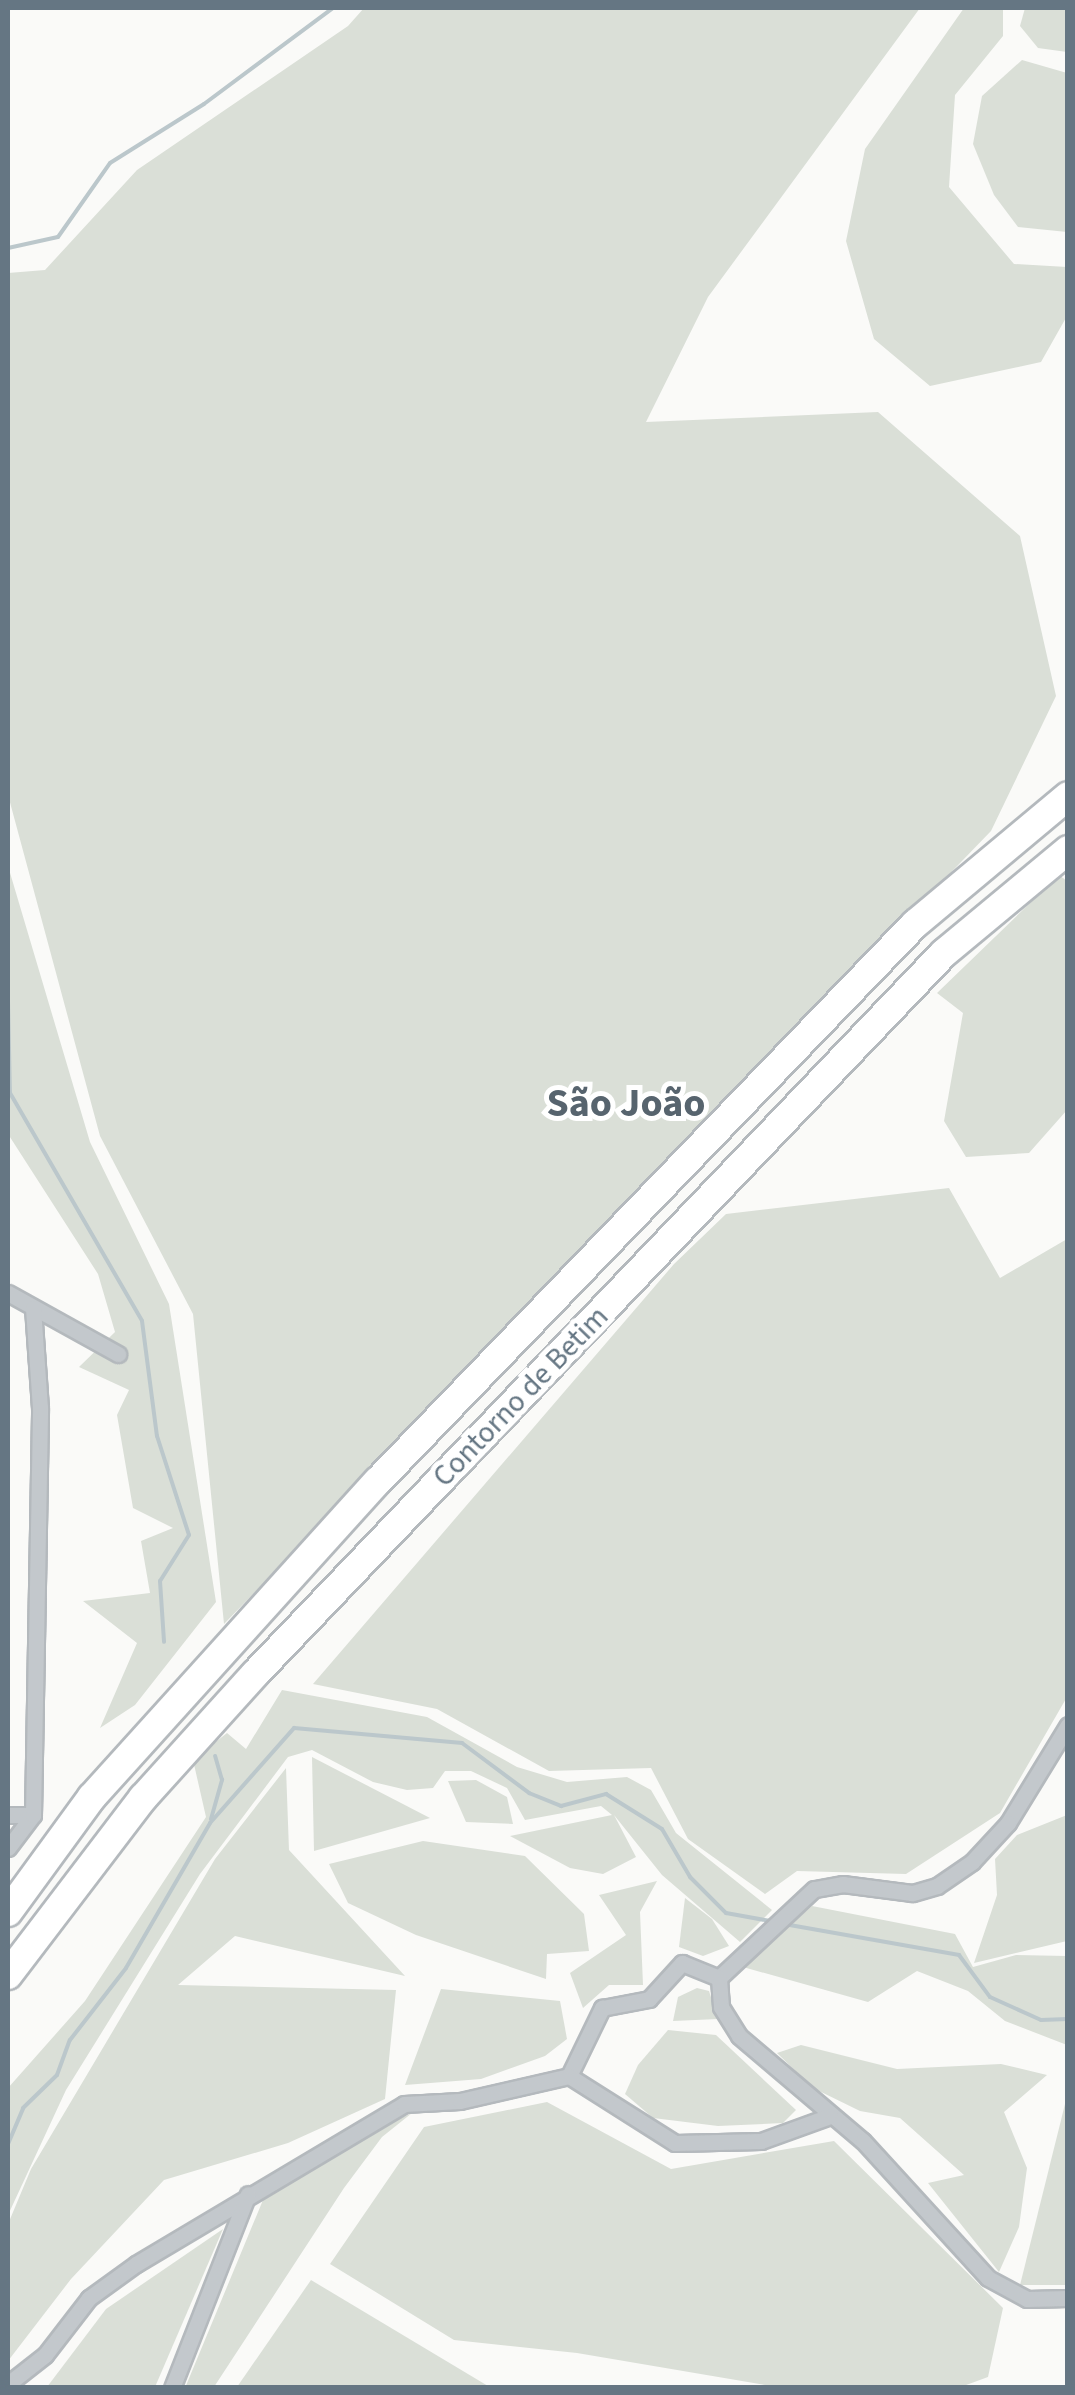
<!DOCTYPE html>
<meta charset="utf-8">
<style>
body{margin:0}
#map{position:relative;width:1075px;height:2395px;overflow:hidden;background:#fafaf8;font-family:"Source Sans 3",sans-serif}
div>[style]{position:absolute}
.green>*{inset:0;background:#dadfd7}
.stream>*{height:4px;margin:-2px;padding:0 2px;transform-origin:2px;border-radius:2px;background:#bbc7cb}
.roads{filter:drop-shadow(2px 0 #b4b9bd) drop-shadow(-2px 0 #b4b9bd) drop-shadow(0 2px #b4b9bd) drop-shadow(0 -2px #b4b9bd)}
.minor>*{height:15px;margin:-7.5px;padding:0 7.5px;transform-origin:7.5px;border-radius:7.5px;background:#c3c8cc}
.motorway>*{height:28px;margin:-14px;padding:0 14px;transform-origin:14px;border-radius:14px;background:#fff}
span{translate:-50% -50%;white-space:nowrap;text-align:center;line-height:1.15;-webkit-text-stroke:10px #fff;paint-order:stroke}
.street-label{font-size:30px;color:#657683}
.district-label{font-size:40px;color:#57646e;font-weight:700}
.frame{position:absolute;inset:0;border:10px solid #657683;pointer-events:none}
</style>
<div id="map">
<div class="green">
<i style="clip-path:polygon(364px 8px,920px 8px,708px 297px,646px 422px,878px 412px,1020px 536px,1056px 696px,991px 831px,224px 1624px,193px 1314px,100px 1136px,8px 795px,8px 273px,45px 270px,137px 170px,348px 26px)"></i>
<i style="clip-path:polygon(964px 8px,1003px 8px,1003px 36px,955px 95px,949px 187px,1014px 264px,1067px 267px,1067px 316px,1041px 362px,930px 386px,874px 339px,846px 241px,865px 149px)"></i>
<i style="clip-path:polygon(1025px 8px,1067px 8px,1067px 52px,1038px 48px,1020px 26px)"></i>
<i style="clip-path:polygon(1022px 60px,1067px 73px,1067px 232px,1018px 227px,994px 195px,973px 144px,982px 96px)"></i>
<i style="clip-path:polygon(8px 866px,90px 1142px,169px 1304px,216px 1602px,135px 1705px,100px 1728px,137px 1643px,83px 1601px,150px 1593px,141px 1541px,173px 1528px,133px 1508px,117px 1415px,129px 1390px,79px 1367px,115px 1332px,98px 1274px,8px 1134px)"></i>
<i style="clip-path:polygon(1059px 875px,1067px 881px,1067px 1110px,1029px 1153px,966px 1157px,944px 1121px,963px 1013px,937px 993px)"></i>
<i style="clip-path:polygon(949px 1188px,1000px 1278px,1067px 1239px,1067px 1697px,1000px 1813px,906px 1874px,797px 1871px,765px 1894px,688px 1839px,651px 1768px,549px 1771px,437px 1709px,313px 1684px,674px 1264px,726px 1214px)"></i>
<i style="clip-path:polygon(282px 1690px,427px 1717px,517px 1767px,567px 1782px,627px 1777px,651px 1790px,676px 1833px,772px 1910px,740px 1942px,662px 1875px,614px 1815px,636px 1857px,603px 1874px,570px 1868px,510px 1836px,612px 1815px,601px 1806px,525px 1820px,507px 1788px,471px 1771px,445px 1771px,433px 1788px,407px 1790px,373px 1782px,312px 1750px,288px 1757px,200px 1874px,66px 2090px,8px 2215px,8px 2088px,85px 2001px,206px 1817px,193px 1760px,227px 1733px,246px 1749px)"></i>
<i style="clip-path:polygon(312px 1757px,430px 1818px,314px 1851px)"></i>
<i style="clip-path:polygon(286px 1768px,289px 1850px,405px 1976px,235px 1936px,178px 1985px,396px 1990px,385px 2099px,288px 2143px,164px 2180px,71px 2279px,8px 2361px,8px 2224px,31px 2169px,215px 1859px)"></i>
<i style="clip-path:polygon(476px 1780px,507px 1797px,513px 1824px,466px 1822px,448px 1781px)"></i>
<i style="clip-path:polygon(1067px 1815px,1067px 1941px,974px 1963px,997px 1895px,995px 1859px,1017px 1835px)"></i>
<i style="clip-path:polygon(423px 1841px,525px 1856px,584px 1914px,589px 1951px,547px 1954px,546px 1979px,416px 1935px,348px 1903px,329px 1864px)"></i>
<i style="clip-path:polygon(657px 1881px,640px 1912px,643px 1985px,609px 1985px,583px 2008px,570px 1973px,626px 1935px,599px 1895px)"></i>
<i style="clip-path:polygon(685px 1898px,712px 1919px,729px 1946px,703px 1956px,679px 1947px)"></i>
<i style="clip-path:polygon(812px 1906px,955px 1934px,973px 1967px,1016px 1955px,1067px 1956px,1067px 2045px,1005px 2021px,968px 1991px,917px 1971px,868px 2002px,743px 1967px)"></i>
<i style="clip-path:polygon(697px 1988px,709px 1991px,718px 2019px,673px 2021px,678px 1997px)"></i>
<i style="clip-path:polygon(441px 1989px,560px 2001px,567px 2039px,545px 2056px,481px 2079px,405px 2085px)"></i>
<i style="clip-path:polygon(668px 2030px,716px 2035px,796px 2110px,783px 2123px,718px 2126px,653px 2118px,625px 2094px,638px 2065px)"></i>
<i style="clip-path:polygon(801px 2045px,897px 2069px,1001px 2064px,1047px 2075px,1004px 2112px,1027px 2168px,1019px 2227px,999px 2272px,928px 2183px,964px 2175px,900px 2118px,860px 2111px,813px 2088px,777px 2053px)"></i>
<i style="clip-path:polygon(1067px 2096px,1067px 2285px,1020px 2285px)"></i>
<i style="clip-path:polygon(547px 2102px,671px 2169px,834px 2141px,1003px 2308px,988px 2377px,958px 2388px,777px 2387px,577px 2353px,454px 2340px,330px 2264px,424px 2127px)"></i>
<i style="clip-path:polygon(412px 2113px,382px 2137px,344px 2188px,214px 2387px,185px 2388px,263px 2200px,345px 2144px)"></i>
<i style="clip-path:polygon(223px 2229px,155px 2387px,47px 2387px,106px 2309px)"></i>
<i style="clip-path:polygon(311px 2280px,488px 2386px,237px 2387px)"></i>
</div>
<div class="stream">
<i style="left:8px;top:248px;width:51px;rotate:-12.4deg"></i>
<i style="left:58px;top:237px;width:90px;rotate:-54.9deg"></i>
<i style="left:110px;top:163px;width:111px;rotate:-32.1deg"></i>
<i style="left:204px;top:104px;width:161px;rotate:-36.7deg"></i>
<i style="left:8px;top:1001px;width:92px;rotate:88.8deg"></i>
<i style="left:10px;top:1093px;width:263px;rotate:59.9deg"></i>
<i style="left:142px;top:1321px;width:116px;rotate:82.6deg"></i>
<i style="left:157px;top:1436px;width:104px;rotate:72.1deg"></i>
<i style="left:189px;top:1535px;width:54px;rotate:122.2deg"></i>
<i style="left:160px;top:1581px;width:61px;rotate:86.2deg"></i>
<i style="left:211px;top:1819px;width:41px;rotate:-74.2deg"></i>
<i style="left:222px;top:1780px;width:25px;rotate:-106deg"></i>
<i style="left:784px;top:1924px;width:178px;rotate:10deg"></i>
<i style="left:959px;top:1955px;width:52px;rotate:53.6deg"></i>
<i style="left:990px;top:1997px;width:56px;rotate:24.3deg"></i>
<i style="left:1041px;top:2020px;width:27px;rotate:-2deg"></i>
<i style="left:8px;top:2144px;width:39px;rotate:-67deg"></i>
<i style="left:23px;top:2108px;width:47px;rotate:-44.1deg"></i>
<i style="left:57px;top:2075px;width:37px;rotate:-70deg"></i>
<i style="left:70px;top:2040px;width:91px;rotate:-52.1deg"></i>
<i style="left:126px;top:1968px;width:168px;rotate:-59.9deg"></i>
<i style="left:210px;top:1823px;width:127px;rotate:-48.5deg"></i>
<i style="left:294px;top:1728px;width:169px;rotate:5.1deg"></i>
<i style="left:462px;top:1743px;width:84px;rotate:36.7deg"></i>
<i style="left:529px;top:1793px;width:35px;rotate:22deg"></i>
<i style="left:561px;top:1806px;width:47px;rotate:-14.9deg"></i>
<i style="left:606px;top:1794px;width:66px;rotate:32deg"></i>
<i style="left:662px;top:1829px;width:56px;rotate:59.7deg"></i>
<i style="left:690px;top:1877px;width:51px;rotate:45deg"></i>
<i style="left:726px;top:1913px;width:45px;rotate:10.3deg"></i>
</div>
<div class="roads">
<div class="minor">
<i style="left:8px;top:1293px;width:126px;rotate:29deg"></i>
<i style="left:1068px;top:1725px;width:115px;rotate:121.5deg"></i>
<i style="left:1008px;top:1823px;width:53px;rotate:132.7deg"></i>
<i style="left:972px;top:1862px;width:42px;rotate:145.6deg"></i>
<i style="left:937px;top:1886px;width:26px;rotate:164deg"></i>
<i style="left:912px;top:1893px;width:70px;rotate:-172.6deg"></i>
<i style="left:843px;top:1884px;width:29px;rotate:170deg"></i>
<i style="left:814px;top:1889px;width:130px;rotate:136.9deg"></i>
<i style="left:719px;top:1978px;width:29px;rotate:86deg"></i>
<i style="left:721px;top:2007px;width:34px;rotate:58deg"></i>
<i style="left:739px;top:2036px;width:162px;rotate:40.3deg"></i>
<i style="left:863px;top:2141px;width:185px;rotate:47.6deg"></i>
<i style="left:988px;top:2278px;width:44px;rotate:28.3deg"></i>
<i style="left:1027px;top:2299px;width:41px;rotate:-1.4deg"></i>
<i style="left:8px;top:1815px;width:25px"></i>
<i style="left:8px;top:1848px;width:41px;rotate:-52.9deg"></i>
<i style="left:33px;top:1815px;width:407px;rotate:-89deg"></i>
<i style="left:40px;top:1408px;width:100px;rotate:-94deg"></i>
<i style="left:569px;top:2076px;width:76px;rotate:-64.1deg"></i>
<i style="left:602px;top:2008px;width:48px;rotate:-10.8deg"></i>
<i style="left:649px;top:1999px;width:49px;rotate:-47.5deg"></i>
<i style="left:682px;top:1963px;width:40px;rotate:22deg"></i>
<i style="left:8px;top:2384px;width:47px;rotate:-38.1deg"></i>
<i style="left:45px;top:2355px;width:72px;rotate:-52.3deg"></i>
<i style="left:89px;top:2298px;width:58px;rotate:-35.9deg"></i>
<i style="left:136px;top:2264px;width:312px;rotate:-30.8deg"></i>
<i style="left:404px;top:2104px;width:56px;rotate:-3.1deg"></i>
<i style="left:460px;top:2101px;width:112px;rotate:-12.9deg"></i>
<i style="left:569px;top:2076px;width:125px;rotate:32.3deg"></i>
<i style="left:675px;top:2143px;width:86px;rotate:-1.3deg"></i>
<i style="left:761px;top:2141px;width:73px;rotate:-19.9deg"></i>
<i style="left:172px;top:2388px;width:208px;rotate:-68.6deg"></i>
</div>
<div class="motorway">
<i style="left:8px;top:1912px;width:142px;rotate:-53.9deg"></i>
<i style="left:92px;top:1797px;width:426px;rotate:-47.9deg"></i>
<i style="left:378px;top:1481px;width:774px;rotate:-46.05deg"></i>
<i style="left:915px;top:924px;width:199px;rotate:-39.9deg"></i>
<i style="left:8px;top:1975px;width:223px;rotate:-52.7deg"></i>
<i style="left:143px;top:1798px;width:167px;rotate:-47.9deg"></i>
<i style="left:255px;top:1674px;width:997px;rotate:-46.3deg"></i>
<i style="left:944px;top:953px;width:161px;rotate:-39.7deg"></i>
</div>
</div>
<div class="street-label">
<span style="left:521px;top:1397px;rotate:-46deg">Contorno de Betim</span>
</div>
<div class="district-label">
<span style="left:626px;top:1104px">São João</span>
</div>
<div class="frame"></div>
</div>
